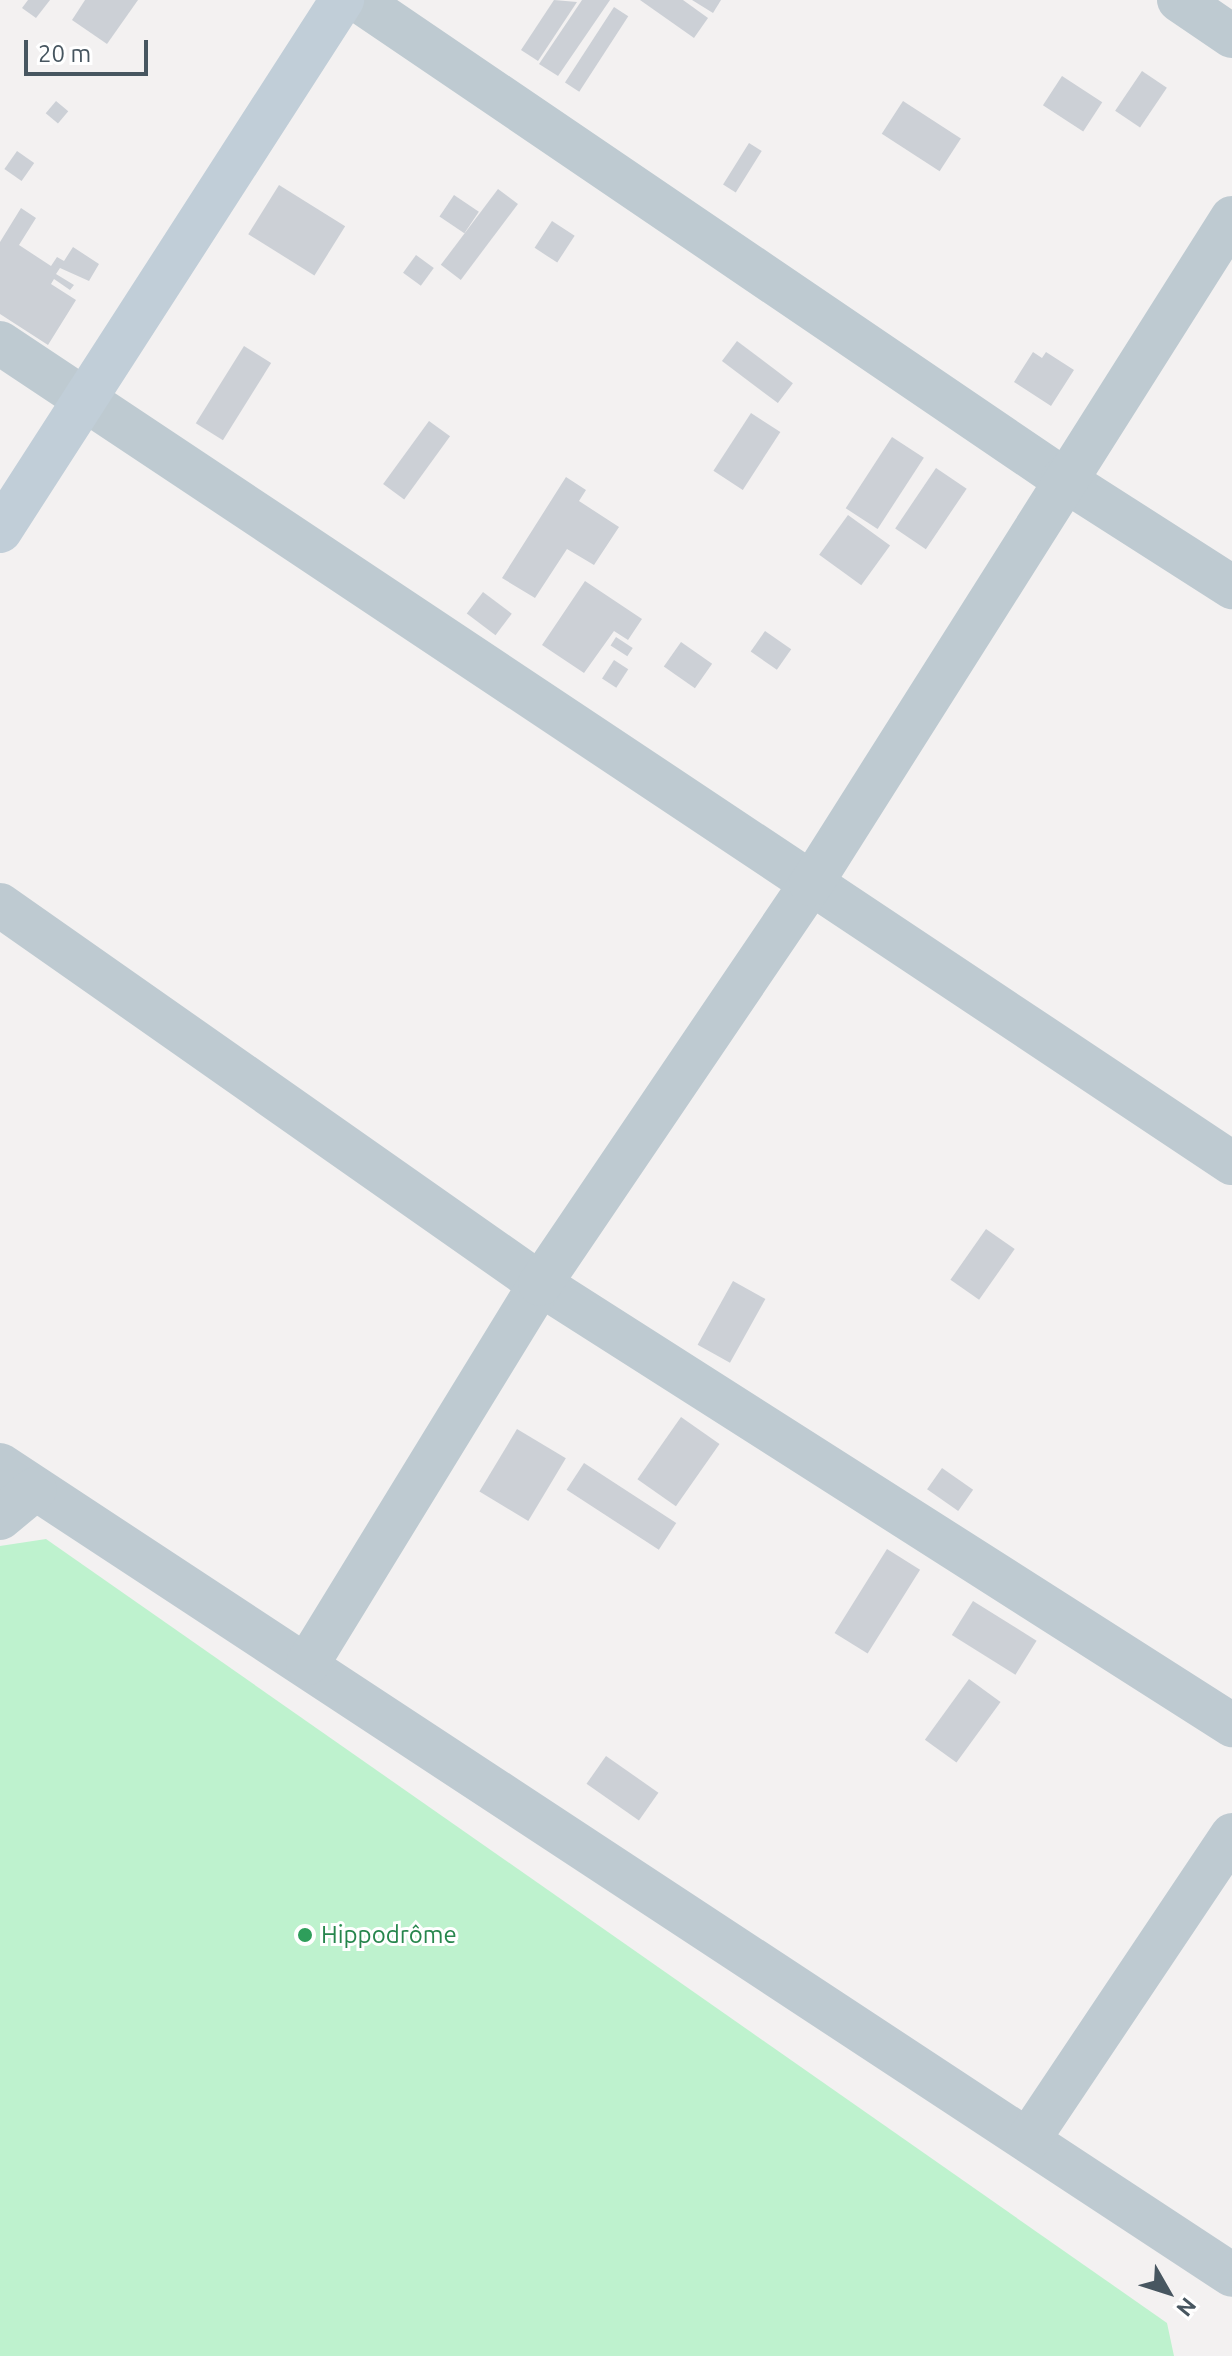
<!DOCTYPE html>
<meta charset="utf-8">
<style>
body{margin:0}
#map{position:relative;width:1232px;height:2356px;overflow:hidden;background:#f3f1f1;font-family:Ubuntu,sans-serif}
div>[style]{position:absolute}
.green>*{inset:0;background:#bef2ce}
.building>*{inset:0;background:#ccd0d6;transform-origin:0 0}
.street>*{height:44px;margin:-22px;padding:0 22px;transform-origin:22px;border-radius:22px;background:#becad1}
.secondary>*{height:44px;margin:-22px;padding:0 22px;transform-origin:22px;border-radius:22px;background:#c1ced8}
.dots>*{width:22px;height:22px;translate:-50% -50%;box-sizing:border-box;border:4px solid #fff;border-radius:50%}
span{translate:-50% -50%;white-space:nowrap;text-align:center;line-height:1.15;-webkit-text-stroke:6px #fff;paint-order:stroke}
.leisure-label{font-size:24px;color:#27864d}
.left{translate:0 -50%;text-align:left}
.north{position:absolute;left:1128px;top:2252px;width:80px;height:80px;-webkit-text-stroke:6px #fff;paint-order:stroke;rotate:129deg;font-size:22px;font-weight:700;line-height:32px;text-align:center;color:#475660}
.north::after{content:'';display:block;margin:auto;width:28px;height:36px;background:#475660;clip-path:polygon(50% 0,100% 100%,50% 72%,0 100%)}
.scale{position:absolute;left:24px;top:40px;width:124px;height:36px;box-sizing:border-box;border:4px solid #475660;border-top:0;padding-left:10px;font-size:24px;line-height:28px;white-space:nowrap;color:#475660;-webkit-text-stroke:6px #fff;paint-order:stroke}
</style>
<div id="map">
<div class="green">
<i style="clip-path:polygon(46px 1539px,1167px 2323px,1174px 2356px,0 2356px,0 1546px)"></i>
</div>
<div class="building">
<i style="clip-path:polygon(28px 0,50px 0,36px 18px,22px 8px)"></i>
<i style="clip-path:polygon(85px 0,138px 0,107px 44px,72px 20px)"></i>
<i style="clip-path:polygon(554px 0,577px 2px,538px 61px,521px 50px)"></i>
<i style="clip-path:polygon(582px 0,610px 0,558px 76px,539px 64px)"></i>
<i style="clip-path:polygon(640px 0,683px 0,708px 18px,694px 38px)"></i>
<i style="clip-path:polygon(692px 0,721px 0,713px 13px)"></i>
<i style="left:614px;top:7px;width:17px;height:90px;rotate:33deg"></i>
<i style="left:1142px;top:71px;width:30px;height:48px;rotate:34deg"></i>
<i style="left:1062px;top:76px;width:48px;height:35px;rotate:33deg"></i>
<i style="left:56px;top:101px;width:16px;height:16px;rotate:40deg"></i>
<i style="left:903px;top:101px;width:69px;height:39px;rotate:33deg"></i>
<i style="left:749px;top:143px;width:15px;height:49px;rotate:32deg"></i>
<i style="left:17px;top:151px;width:21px;height:22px;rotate:35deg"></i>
<i style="left:279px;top:185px;width:78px;height:58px;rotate:32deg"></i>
<i style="left:498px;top:189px;width:25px;height:95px;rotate:37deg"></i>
<i style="left:454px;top:195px;width:30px;height:26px;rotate:34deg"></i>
<i style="clip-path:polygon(21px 208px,36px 218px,19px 245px,51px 266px,57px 257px,64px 261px,73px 247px,99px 264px,89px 281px,60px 268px,56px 274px,74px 285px,70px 290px,54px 279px,51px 284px,76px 300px,48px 345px,0 314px,0 242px)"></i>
<i style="left:552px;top:221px;width:27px;height:32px;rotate:33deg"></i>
<i style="left:416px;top:255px;width:22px;height:22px;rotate:36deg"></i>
<i style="left:737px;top:341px;width:70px;height:25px;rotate:37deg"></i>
<i style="left:244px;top:346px;width:32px;height:91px;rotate:32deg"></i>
<i style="clip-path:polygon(1033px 352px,1042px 358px,1046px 352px,1074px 370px,1051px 406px,1014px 382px)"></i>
<i style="left:751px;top:413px;width:35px;height:69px;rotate:33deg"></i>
<i style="left:429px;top:421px;width:26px;height:78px;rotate:36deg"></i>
<i style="left:892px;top:437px;width:38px;height:85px;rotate:33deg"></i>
<i style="left:936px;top:468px;width:37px;height:73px;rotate:34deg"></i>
<i style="clip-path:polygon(566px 477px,586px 490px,579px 501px,619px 527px,594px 565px,567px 549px,535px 598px,502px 578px)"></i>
<i style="left:848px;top:515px;width:52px;height:49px;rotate:36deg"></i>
<i style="clip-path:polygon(585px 581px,642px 619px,628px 640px,614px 631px,584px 673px,542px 645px)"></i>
<i style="left:483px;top:592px;width:36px;height:27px;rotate:37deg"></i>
<i style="left:765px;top:631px;width:32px;height:25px;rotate:35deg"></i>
<i style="left:616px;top:637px;width:20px;height:10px;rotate:33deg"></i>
<i style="left:681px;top:642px;width:38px;height:30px;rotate:35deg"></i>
<i style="left:614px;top:660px;width:17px;height:22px;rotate:33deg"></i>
<i style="left:986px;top:1229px;width:35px;height:62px;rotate:35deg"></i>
<i style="left:733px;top:1281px;width:37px;height:73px;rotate:29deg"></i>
<i style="left:681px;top:1417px;width:47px;height:76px;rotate:35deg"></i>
<i style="left:517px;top:1429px;width:57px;height:73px;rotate:31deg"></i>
<i style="left:584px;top:1463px;width:110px;height:32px;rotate:33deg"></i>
<i style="left:942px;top:1468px;width:38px;height:26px;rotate:35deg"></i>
<i style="left:887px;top:1549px;width:39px;height:99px;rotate:32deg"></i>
<i style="left:973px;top:1601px;width:75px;height:40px;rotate:32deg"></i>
<i style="left:969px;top:1679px;width:39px;height:75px;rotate:36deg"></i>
<i style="left:606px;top:1756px;width:64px;height:34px;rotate:35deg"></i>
</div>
<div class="street">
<i style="left:358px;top:0;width:852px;rotate:34.19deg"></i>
<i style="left:1063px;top:479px;width:201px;rotate:32.6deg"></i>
<i style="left:1179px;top:0;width:64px;rotate:34.2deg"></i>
<i style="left:0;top:343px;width:1480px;rotate:33.65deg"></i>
<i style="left:0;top:905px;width:660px;rotate:35.06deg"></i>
<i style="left:540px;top:1284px;width:821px;rotate:32.51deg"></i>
<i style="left:0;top:1465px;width:1474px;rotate:33.32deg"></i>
<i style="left:0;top:1518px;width:45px;rotate:-39.6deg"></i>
<i style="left:308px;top:1663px;width:444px;rotate:-58.5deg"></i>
<i style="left:540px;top:1284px;width:483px;rotate:-55.9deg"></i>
<i style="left:811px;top:884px;width:788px;rotate:-57.7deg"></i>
<i style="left:1028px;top:2140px;width:367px;rotate:-56.2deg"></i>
</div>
<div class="secondary">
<i style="left:0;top:531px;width:632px;rotate:-57.22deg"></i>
</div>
<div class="dots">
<i style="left:305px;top:1935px;background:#2e9e5b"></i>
</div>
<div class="leisure-label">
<span class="left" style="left:321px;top:1935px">Hippodrôme</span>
</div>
<div class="north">N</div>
<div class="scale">20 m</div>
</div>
